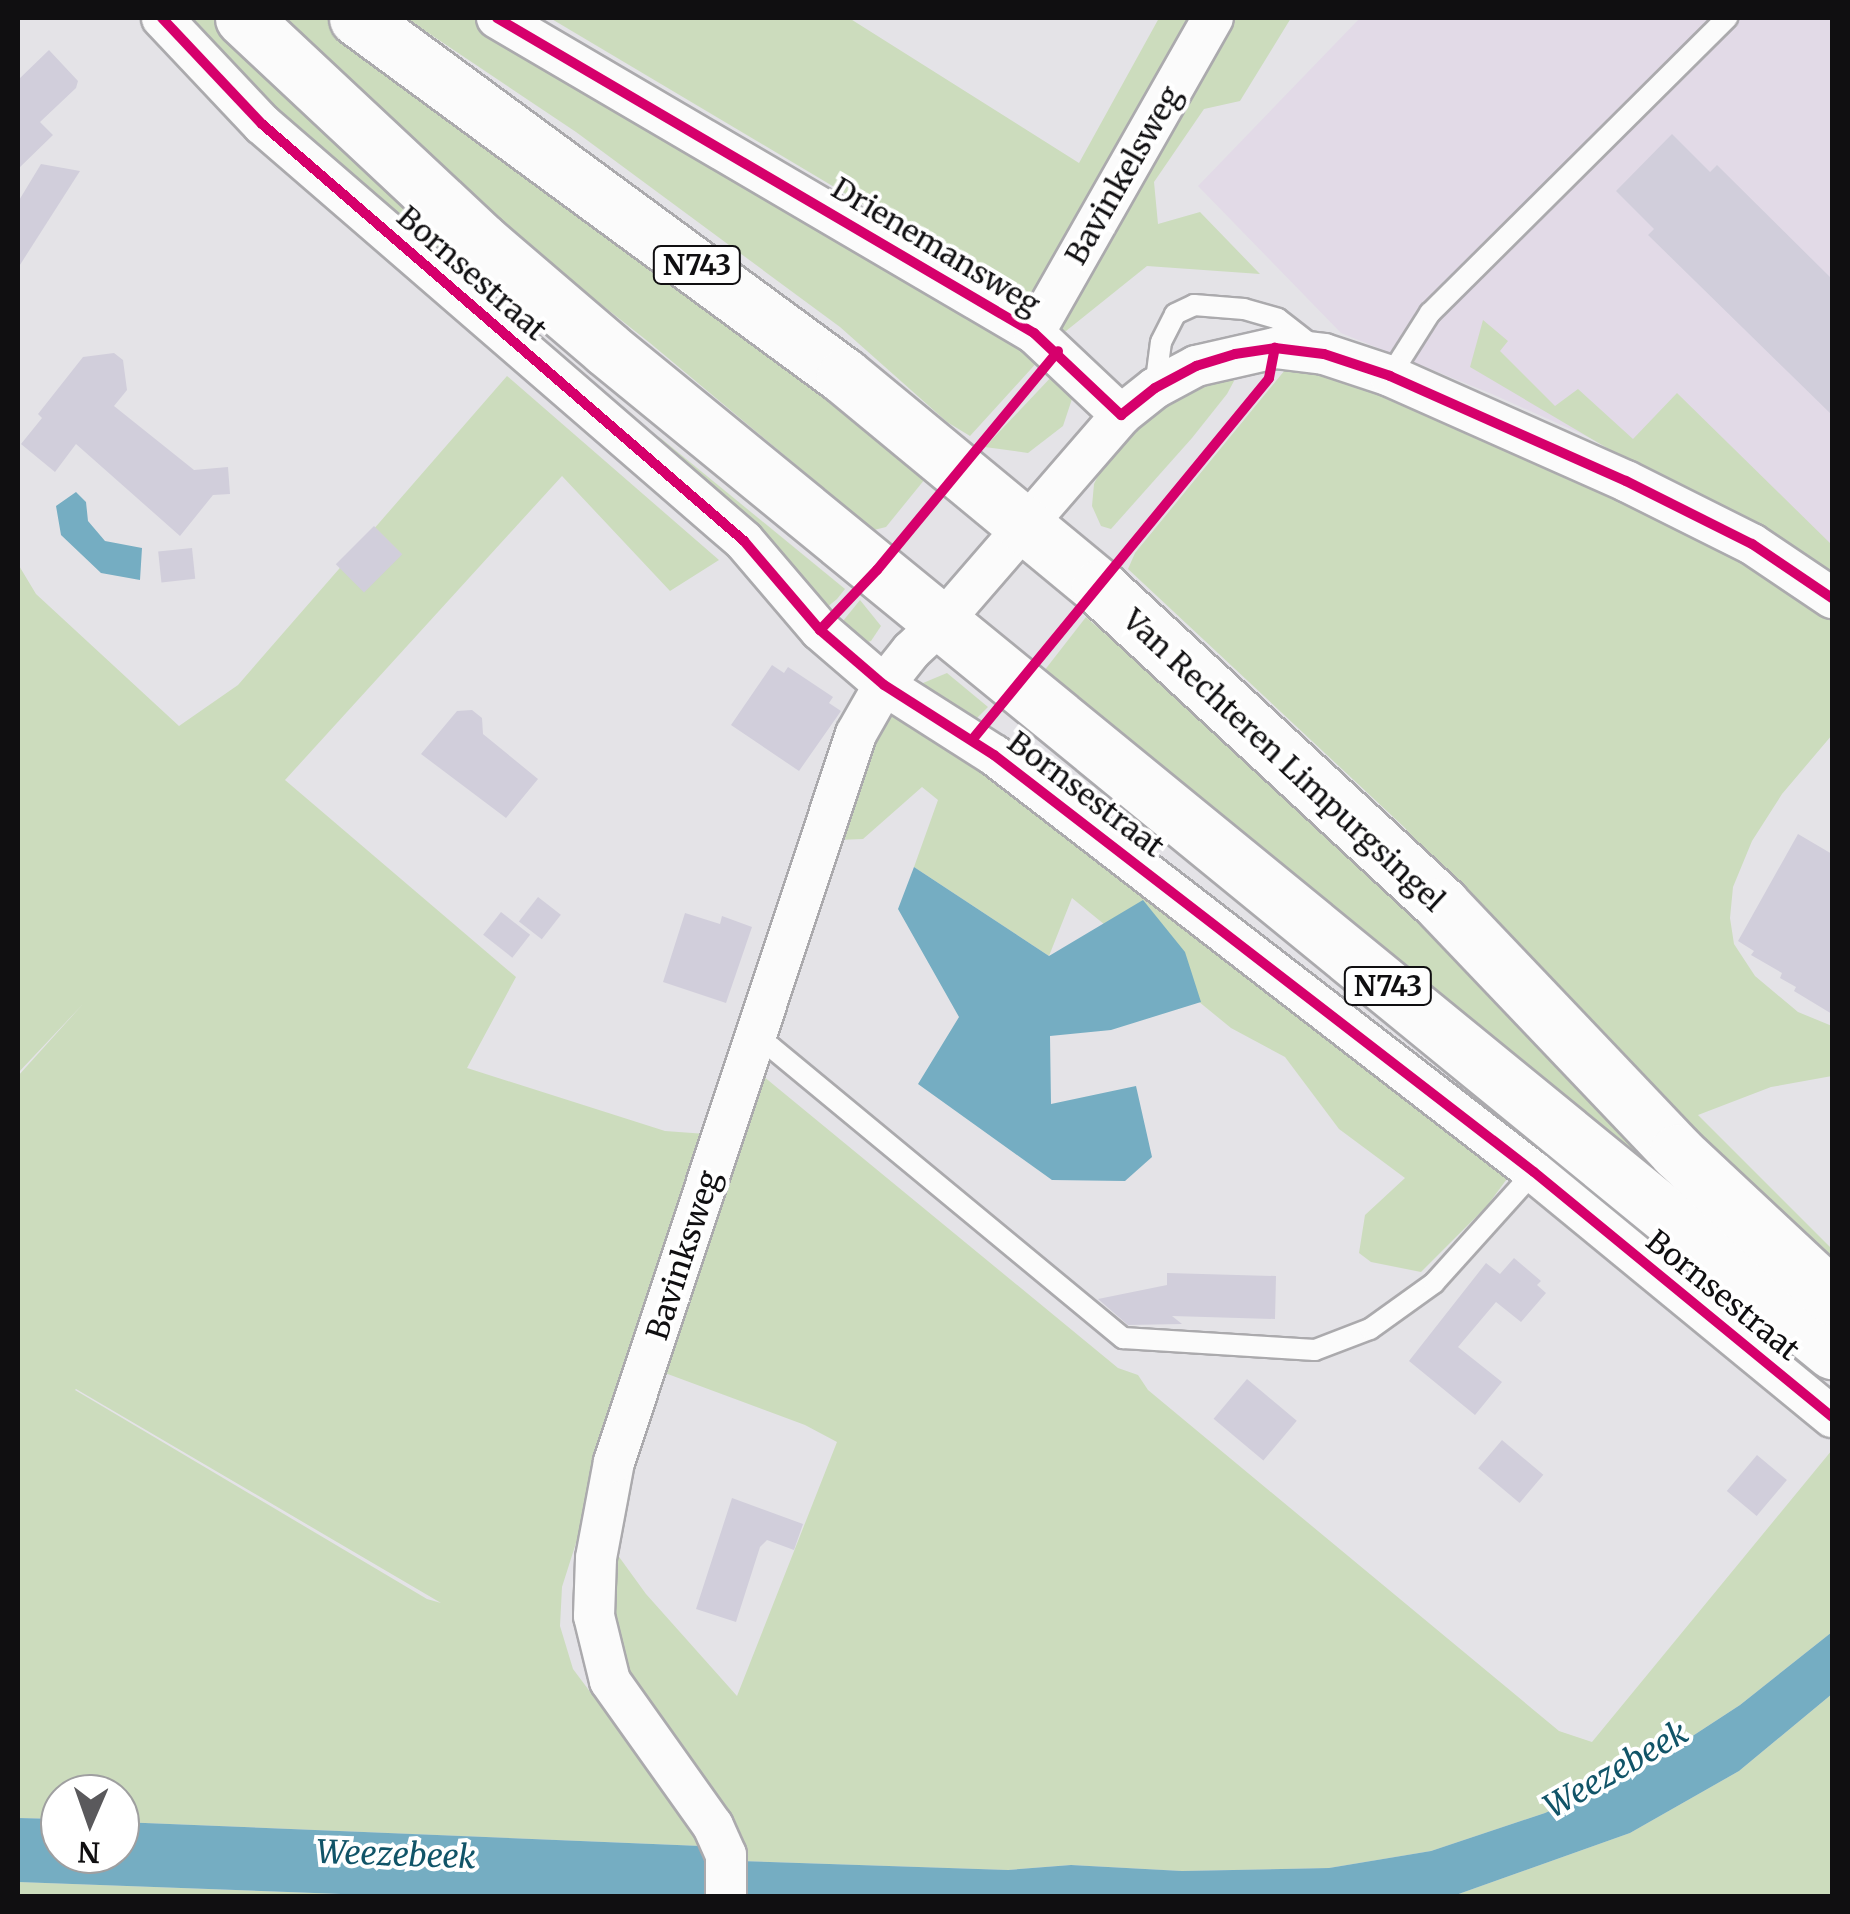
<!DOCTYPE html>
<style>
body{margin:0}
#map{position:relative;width:1850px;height:1914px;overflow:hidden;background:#e4e3e7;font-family:Merriweather,serif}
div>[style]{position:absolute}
.industrial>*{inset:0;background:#e2dae7}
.green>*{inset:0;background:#ccdcbd}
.water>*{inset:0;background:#75adc2}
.building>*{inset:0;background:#d1cedb;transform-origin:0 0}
.roads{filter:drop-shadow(2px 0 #abaaad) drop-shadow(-2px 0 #abaaad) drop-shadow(0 2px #abaaad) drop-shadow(0 -2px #abaaad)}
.lane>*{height:20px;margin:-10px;padding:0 10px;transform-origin:10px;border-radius:10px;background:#fbfbfb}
.street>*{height:40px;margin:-20px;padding:0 20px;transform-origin:20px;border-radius:20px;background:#fbfbfb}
.primary>*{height:55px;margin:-27.5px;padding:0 27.5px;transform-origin:27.5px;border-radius:27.5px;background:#fbfbfb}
.cycleway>*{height:10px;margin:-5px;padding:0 5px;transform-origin:5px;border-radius:5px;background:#d6006c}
span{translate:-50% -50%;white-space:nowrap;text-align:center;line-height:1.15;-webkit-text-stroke:8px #fff;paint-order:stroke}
.shield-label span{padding:2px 8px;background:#fff;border:2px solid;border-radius:8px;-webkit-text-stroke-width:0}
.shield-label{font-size:28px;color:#100f11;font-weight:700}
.street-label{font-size:30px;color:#100f11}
.water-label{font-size:32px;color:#115468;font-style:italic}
.frame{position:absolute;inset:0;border:20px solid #100f11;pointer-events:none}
.north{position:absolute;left:40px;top:1774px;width:100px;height:100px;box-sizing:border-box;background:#fff;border:2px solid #9f9fa0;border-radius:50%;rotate:182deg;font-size:28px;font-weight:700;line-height:40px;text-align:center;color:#100f11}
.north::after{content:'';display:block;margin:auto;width:35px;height:45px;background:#5a595c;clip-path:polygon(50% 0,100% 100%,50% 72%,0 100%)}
</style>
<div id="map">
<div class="industrial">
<i style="clip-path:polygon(1360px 18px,1832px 18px,1832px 572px,1730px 500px,1492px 394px,1341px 333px,1198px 186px)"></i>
</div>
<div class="green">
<i style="clip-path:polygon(170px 18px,215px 18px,468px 260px,499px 306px)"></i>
<i style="clip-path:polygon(266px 18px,327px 18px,352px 34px,674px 268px,925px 479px,886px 527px,874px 530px,650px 343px,459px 192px)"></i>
<i style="clip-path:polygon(406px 18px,474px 18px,1040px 359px,970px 436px,947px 422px,840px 327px,576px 132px)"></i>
<i style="clip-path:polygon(550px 18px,849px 18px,1079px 163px,1159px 18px,1200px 18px,1034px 302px,1009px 291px)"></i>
<i style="clip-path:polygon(1225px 18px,1291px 18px,1240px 101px,1204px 109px,1154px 182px,1158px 224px,1200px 212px,1260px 274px,1147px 266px,1066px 331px,1043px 328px)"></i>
<i style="clip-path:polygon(1483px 320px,1508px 341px,1500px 351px,1555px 406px,1578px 389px,1633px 439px,1677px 393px,1832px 545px,1832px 581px,1470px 367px)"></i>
<i style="clip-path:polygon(1295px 367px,1394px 391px,1670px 521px,1832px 611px,1832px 735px,1782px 794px,1752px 841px,1733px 887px,1730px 918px,1734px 944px,1755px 976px,1798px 1012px,1832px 1026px,1832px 1076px,1771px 1087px,1698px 1115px,1832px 1249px,1832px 1287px,1404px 827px,1128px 569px,1135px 553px,1285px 370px)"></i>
<i style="clip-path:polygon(1054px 374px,1073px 396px,1063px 426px,1028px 453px,985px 447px)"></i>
<i style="clip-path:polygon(evenodd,507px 376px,719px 560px,670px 591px,562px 476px,285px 780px,516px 977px,467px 1068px,665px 1131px,706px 1134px,562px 1587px,560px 1626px,573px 1669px,689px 1824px,701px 1846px,120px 1822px,120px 1794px,60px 1794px,60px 1819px,18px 1818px,18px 1076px,83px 1004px,18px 1073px,18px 564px,36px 594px,179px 726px,238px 685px,507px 376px,75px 1390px,76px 1389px,441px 1603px,427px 1599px,75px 1390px)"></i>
<i style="clip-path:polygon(1230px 376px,1234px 381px,1227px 394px,1192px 438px,1111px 529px,1101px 526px,1092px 506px,1094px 484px,1109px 453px,1155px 408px,1210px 380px)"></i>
<i style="clip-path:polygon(658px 436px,845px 589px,837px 599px,826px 608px,714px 502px)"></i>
<i style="clip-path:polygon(860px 600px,881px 626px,871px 641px,858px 645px,839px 626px)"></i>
<i style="clip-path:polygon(1086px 617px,1433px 923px,1757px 1267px,1037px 680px)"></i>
<i style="clip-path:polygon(947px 673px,988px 707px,976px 719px,964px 719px,924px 694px,923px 683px)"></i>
<i style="clip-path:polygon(883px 708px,979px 762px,1512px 1172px,1487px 1206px,1421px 1272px,1371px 1262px,1359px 1253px,1365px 1215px,1405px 1178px,1339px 1129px,1285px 1057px,1231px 1028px,1072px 898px,1049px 956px,914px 867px,938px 800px,922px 787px,863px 839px,838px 840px)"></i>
<i style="clip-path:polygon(763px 1076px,1118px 1368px,1138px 1375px,1148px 1390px,1559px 1731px,1592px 1742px,1832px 1450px,1832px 1632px,1740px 1705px,1645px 1767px,1545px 1813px,1431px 1851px,1329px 1868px,1182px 1871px,1071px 1865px,1008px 1870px,740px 1861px,619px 1671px,598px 1597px,609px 1543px,646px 1594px,737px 1696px,837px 1442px,805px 1425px,665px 1373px)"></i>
<i style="clip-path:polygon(1832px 1694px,1832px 1896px,1453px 1896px,1630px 1833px,1739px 1771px)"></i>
<i style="clip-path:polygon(18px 1882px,395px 1896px,18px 1896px)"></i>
</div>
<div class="water">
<i style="clip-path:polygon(76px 492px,86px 502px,88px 521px,105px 541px,142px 548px,140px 580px,101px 573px,61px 535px,56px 506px)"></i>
<i style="clip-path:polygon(914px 867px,1049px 956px,1143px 900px,1185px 952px,1201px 1002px,1111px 1030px,1050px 1036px,1051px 1104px,1136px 1086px,1152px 1157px,1125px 1181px,1052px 1180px,918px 1084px,959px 1017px,898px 909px)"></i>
<i style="clip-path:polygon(1832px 1632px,1832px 1694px,1739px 1771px,1630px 1833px,1453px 1896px,395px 1896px,18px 1882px,18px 1818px,60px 1819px,60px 1854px,120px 1854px,120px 1822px,701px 1846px,740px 1861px,1008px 1870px,1071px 1865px,1182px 1871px,1329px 1868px,1431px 1851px,1545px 1813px,1645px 1767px,1740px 1705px)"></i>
</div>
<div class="building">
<i style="clip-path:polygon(49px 50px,78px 81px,76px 88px,40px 122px,53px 135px,18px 169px,18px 80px)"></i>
<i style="clip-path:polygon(1672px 134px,1710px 172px,1717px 165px,1832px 279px,1832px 415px,1648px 235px,1654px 229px,1616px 191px)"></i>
<i style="clip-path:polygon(41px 164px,80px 171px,18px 268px,18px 202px)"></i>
<i style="clip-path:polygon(114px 353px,123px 360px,127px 390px,114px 406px,194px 470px,228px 467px,230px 494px,213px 495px,180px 536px,76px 444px,55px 472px,21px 444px,42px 418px,38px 414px,83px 357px)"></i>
<i style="left:374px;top:526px;width:40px;height:54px;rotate:45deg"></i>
<i style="left:192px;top:548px;width:31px;height:34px;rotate:84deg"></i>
<i style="clip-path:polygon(772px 665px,784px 673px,788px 667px,833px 697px,829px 703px,841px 711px,799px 771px,731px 725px)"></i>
<i style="clip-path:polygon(472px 710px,482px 718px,483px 734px,538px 779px,506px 818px,421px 754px,457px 711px)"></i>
<i style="clip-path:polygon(1798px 834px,1832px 854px,1832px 1014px,1794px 991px,1796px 987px,1780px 978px,1782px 973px,1751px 955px,1754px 951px,1738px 941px)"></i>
<i style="left:538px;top:897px;width:29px;height:31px;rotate:38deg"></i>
<i style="left:501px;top:912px;width:37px;height:29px;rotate:38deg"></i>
<i style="clip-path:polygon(685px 913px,720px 924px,722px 916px,752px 927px,726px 1003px,663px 982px)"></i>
<i style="clip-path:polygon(1514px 1258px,1541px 1281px,1537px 1285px,1546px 1293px,1521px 1322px,1496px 1302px,1458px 1347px,1502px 1382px,1475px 1415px,1409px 1361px,1486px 1263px,1500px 1274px)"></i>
<i style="clip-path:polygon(1167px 1273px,1276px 1276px,1275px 1319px,1172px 1316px,1182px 1324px,1128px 1325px,1098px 1299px,1167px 1285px)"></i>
<i style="left:1247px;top:1379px;width:65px;height:52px;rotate:40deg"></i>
<i style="left:1502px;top:1440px;width:54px;height:37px;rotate:40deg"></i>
<i style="left:1757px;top:1455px;width:39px;height:47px;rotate:40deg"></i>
<i style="clip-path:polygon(732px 1498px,803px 1524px,794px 1550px,767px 1540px,760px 1547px,736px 1622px,696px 1609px)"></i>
</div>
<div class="roads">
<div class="lane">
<i style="left:1390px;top:376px;width:75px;rotate:-57.6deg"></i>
<i style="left:1430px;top:313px;width:419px;rotate:-44.8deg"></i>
<i style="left:1155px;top:388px;width:46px;rotate:-82.6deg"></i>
<i style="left:1161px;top:342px;width:31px;rotate:-63deg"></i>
<i style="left:1175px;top:314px;width:21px;rotate:-25deg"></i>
<i style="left:1194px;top:305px;width:50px;rotate:4.6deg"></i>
<i style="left:1244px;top:309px;width:35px;rotate:16deg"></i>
<i style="left:1278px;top:319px;width:46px;rotate:37.9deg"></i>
<i style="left:755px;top:1041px;width:17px;rotate:21deg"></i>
<i style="left:771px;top:1047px;width:457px;rotate:39.6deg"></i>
<i style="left:1123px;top:1338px;width:192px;rotate:3.6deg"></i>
<i style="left:1315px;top:1350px;width:59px;rotate:-20.9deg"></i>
<i style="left:1370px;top:1329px;width:79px;rotate:-35.7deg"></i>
<i style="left:1434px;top:1283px;width:149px;rotate:-48deg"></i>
</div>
<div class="street">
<i style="left:162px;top:18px;width:146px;rotate:46.7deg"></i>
<i style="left:262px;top:124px;width:637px;rotate:40.86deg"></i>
<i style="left:744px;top:541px;width:117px;rotate:49.5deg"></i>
<i style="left:820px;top:630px;width:84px;rotate:40.7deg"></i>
<i style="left:884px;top:685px;width:130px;rotate:32.5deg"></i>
<i style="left:994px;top:755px;width:682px;rotate:37.68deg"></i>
<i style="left:1534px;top:1172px;width:386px;rotate:39.4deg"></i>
<i style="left:497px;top:18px;width:623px;rotate:30.4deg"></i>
<i style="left:1034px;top:333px;width:120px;rotate:43.3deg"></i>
<i style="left:1034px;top:333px;width:362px;rotate:-60.4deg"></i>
<i style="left:726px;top:1896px;width:41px;rotate:-90deg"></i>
<i style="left:726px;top:1855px;width:32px;rotate:-114deg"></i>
<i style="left:713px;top:1826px;width:178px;rotate:-125.4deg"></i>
<i style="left:610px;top:1681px;width:67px;rotate:-103.8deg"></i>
<i style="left:594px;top:1616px;width:58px;rotate:-88deg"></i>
<i style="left:596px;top:1558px;width:98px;rotate:-79.4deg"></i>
<i style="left:614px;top:1462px;width:767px;rotate:-71.61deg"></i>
<i style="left:856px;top:734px;width:56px;rotate:-60.3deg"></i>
<i style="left:884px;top:685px;width:43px;rotate:-51.5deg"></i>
<i style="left:911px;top:651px;width:42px;rotate:-43.1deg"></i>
<i style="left:942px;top:622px;width:274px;rotate:-49.1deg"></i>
<i style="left:1121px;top:415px;width:43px;rotate:-38.5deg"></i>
<i style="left:1155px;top:388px;width:47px;rotate:-28.2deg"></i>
<i style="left:1196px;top:366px;width:81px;rotate:-12.8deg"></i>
<i style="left:1275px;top:348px;width:49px;rotate:7deg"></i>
<i style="left:1324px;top:354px;width:70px;rotate:18.4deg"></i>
<i style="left:1390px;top:376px;width:258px;rotate:24deg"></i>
<i style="left:1626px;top:481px;width:141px;rotate:26.6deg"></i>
<i style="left:1752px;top:544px;width:97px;rotate:34deg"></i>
</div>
<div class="primary">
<i style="left:243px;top:18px;width:325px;rotate:43.1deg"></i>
<i style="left:480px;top:240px;width:167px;rotate:40.6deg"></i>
<i style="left:607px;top:349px;width:1583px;rotate:39.28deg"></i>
<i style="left:357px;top:18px;width:604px;rotate:36.32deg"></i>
<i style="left:844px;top:376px;width:331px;rotate:39.6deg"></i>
<i style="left:1099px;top:587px;width:468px;rotate:42.8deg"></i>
<i style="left:1442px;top:905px;width:341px;rotate:46.4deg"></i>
<i style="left:1677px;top:1152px;width:212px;rotate:43.1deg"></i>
</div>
</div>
<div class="cycleway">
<i style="left:162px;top:18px;width:146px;rotate:46.7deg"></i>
<i style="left:262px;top:124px;width:637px;rotate:40.86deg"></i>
<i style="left:744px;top:541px;width:117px;rotate:49.5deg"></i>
<i style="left:820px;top:630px;width:84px;rotate:40.7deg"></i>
<i style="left:884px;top:685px;width:130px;rotate:32.5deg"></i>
<i style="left:994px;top:755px;width:682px;rotate:37.68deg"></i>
<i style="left:1534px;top:1172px;width:386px;rotate:39.4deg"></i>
<i style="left:497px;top:18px;width:623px;rotate:30.4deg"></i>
<i style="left:1034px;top:333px;width:120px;rotate:43.3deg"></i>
<i style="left:1121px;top:415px;width:43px;rotate:-38.5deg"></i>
<i style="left:1155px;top:388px;width:47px;rotate:-28.2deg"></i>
<i style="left:1196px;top:366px;width:41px;rotate:-17.1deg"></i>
<i style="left:1235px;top:354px;width:40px;rotate:-8.5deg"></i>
<i style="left:1275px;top:348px;width:49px;rotate:7deg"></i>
<i style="left:1324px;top:354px;width:70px;rotate:18.4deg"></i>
<i style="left:1390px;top:376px;width:258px;rotate:24deg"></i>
<i style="left:1626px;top:481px;width:141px;rotate:26.6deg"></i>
<i style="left:1752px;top:544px;width:97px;rotate:34deg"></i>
<i style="left:820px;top:630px;width:83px;rotate:-46.5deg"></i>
<i style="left:877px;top:570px;width:284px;rotate:-50.4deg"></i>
<i style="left:972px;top:740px;width:468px;rotate:-50.6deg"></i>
<i style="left:1269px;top:378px;width:31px;rotate:-79deg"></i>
</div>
<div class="shield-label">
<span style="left:697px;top:265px">N743</span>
<span style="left:1388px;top:986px">N743</span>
</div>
<div class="street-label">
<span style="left:1123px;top:175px;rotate:-60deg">Bavinkelsweg</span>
<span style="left:936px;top:246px;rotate:31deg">Drienemansweg</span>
<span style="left:472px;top:273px;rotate:41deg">Bornsestraat</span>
<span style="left:1284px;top:760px;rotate:43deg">Van Rechteren Limpurgsingel</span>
<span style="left:1086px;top:794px;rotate:37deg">Bornsestraat</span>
<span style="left:683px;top:1255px;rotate:-72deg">Bavinksweg</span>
<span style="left:1723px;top:1295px;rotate:39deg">Bornsestraat</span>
</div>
<div class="water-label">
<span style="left:1616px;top:1770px;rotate:-30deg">Weezebeek</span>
<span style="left:396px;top:1855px;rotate:2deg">Weezebeek</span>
</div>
<div class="frame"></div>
<div class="north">N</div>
</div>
